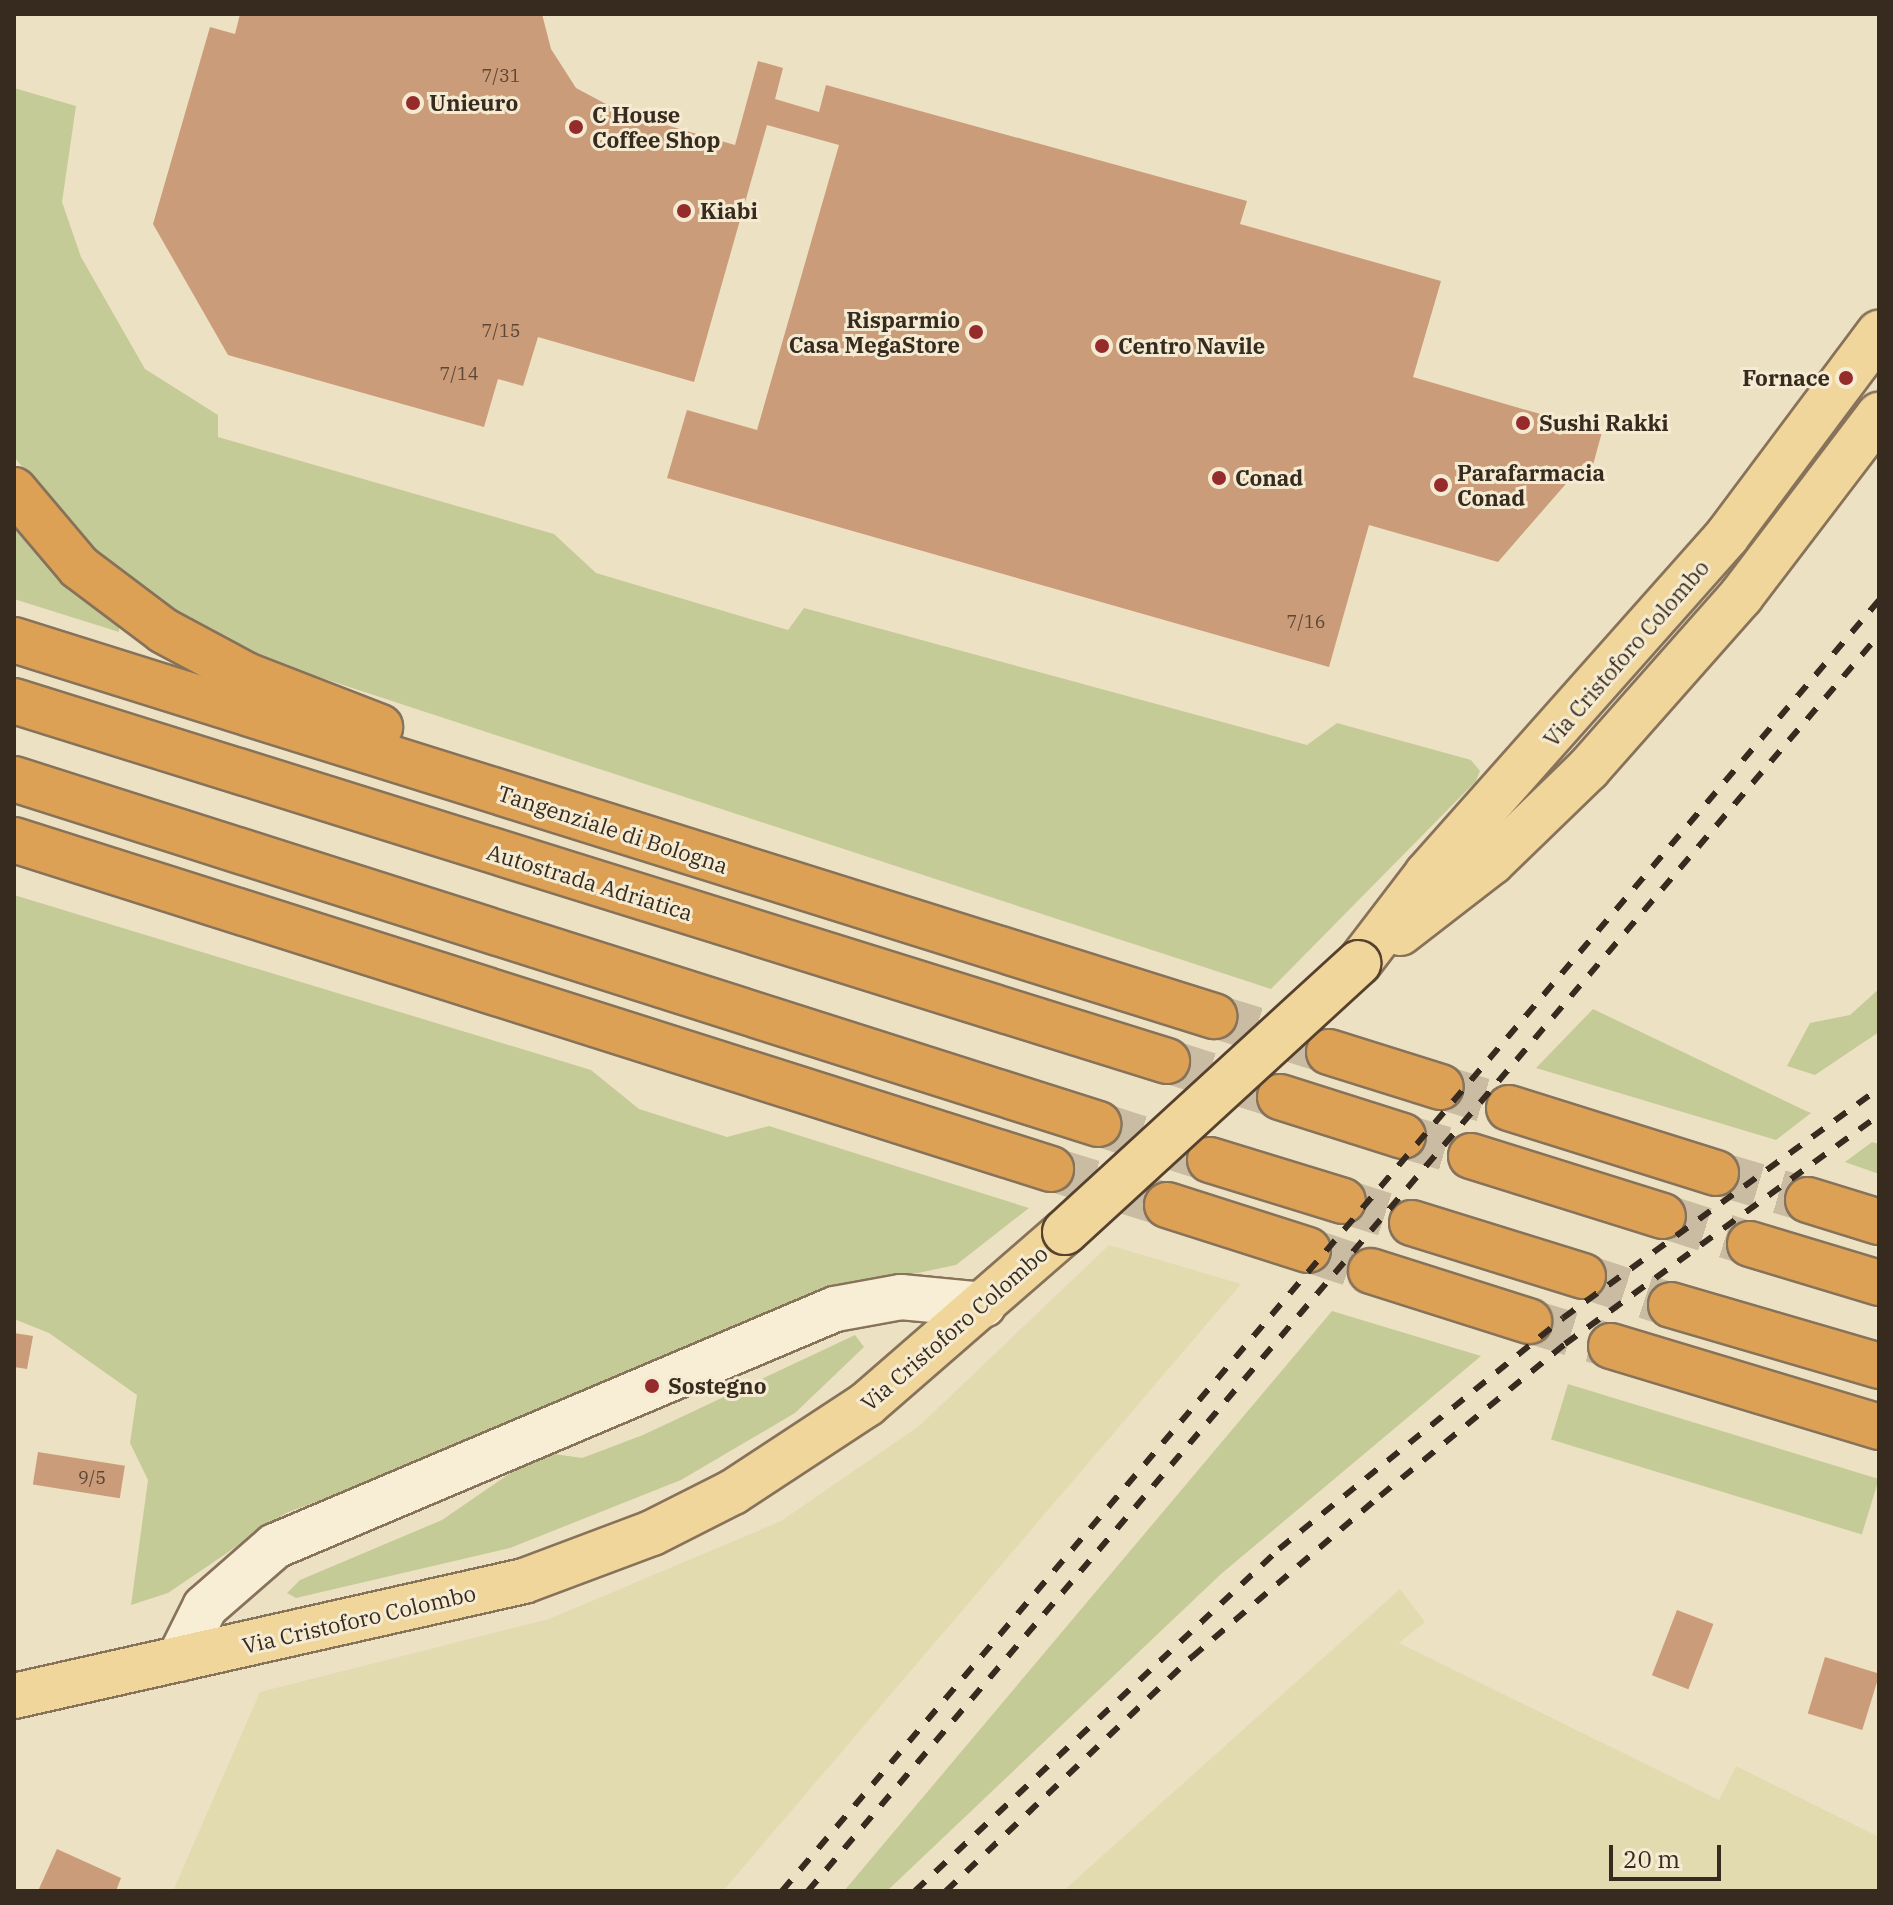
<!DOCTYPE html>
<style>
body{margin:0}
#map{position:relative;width:1893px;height:1905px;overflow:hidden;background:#ede1c3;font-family:"IBM Plex Serif",serif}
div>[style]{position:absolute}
.farmland>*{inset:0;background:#e3dbb0}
.green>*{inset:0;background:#c5cb97;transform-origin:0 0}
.building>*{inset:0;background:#cb9c79;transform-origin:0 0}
.highway-tunnel>*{height:44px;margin-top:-22px;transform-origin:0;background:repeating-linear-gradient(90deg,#c9bca2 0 44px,transparent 0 66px)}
.roads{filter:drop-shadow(2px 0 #87725a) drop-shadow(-2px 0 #87725a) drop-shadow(0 2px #87725a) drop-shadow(0 -2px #87725a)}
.minor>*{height:44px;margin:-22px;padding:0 22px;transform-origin:22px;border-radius:22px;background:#f8eed6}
.major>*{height:44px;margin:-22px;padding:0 22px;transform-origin:22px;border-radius:22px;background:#f0d69b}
.highway>*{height:44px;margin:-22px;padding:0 22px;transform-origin:22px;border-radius:22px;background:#dca155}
.rail>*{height:6px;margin-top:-3px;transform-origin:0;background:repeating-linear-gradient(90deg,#372a1e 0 14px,transparent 0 28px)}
.bridges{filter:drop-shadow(2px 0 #55412e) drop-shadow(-2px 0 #55412e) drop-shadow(0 2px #55412e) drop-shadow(0 -2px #55412e)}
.major-bridge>*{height:44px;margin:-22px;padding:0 22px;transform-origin:22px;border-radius:22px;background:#f0d69b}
.dots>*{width:22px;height:22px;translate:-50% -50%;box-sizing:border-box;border:4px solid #f5ebd2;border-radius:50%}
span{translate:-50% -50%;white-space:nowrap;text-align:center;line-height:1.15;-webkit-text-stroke:6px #f5ebd2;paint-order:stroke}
.number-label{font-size:18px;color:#5c4635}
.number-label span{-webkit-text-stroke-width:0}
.poi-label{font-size:22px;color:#372a1e;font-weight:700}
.left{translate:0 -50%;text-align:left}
.right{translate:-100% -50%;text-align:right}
.street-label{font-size:22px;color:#372a1e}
.frame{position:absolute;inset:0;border:16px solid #372a1e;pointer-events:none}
.scale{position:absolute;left:1609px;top:1845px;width:112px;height:36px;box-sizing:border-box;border:4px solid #372a1e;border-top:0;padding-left:10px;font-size:24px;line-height:28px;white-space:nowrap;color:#372a1e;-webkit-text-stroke:6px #f5ebd2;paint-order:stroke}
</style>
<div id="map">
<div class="farmland">
<i style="clip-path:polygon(1109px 1245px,1241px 1284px,723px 1891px,173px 1891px,260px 1692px,549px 1619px,781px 1521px,919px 1426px)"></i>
<i style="clip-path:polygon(1400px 1589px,1425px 1622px,1399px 1643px,1719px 1800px,1736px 1766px,1879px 1837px,1879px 1891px,1063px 1891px)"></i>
</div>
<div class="green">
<i style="clip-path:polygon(14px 88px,76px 106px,62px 202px,81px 257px,145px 369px,218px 415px,218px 437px,554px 534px,596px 573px,788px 630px,804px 608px,1307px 745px,1337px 723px,1471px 760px,1480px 771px,1476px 781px,1271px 989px,230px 648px,110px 571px,14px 457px)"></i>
<i style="clip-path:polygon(14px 522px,119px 624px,119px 632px,14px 599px)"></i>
<i style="clip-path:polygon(14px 895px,591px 1070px,639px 1109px,727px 1137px,769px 1126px,1029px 1208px,956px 1265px,851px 1287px,644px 1365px,435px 1458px,286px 1513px,168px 1593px,131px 1605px,148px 1480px,130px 1443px,137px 1395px,49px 1333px,14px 1319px)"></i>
<i style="clip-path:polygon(1879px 989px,1879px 1032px,1815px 1075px,1787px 1066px,1810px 1023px,1850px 1015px)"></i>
<i style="clip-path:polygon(1593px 1009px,1806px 1111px,1811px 1113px,1776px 1140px,1536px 1068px)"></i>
<i style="clip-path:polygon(1872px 1142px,1879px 1144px,1879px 1174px,1845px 1162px)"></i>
<i style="clip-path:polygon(1332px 1311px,1481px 1356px,1221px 1574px,887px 1891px,844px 1891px)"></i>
<i style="clip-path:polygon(855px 1335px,864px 1347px,795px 1413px,681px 1480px,510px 1548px,296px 1598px,287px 1593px,300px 1580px,442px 1520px,519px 1467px,554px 1454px,582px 1458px,643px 1435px)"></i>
<i style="left:1568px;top:1384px;width:325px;height:58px;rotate:17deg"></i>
</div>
<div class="building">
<i style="clip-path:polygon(240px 14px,542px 14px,551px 49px,576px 88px,621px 112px,735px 145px,758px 61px,783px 68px,775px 99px,819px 112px,826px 85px,1247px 201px,1240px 224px,1441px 281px,1413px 377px,1602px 432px,1593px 465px,1584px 463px,1498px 562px,1369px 525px,1329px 667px,667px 478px,687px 410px,757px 430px,839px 145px,767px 125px,694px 382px,538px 337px,523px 386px,498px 379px,484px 427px,228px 355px,153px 224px,210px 27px,235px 34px)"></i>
<i style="clip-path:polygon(14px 1333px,33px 1336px,27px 1369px,14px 1367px)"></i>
<i style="left:38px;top:1452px;width:88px;height:33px;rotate:9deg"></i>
<i style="left:1677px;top:1610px;width:39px;height:70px;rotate:21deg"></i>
<i style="left:1825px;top:1657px;width:57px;height:59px;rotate:17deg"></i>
<i style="clip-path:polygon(57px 1849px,121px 1878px,116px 1891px,38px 1891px)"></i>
</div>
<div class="highway-tunnel">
<i style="left:1214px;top:1016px;width:121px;rotate:17.4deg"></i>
<i style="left:1167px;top:1061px;width:119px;rotate:17.7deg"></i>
<i style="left:1441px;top:1087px;width:71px;rotate:17.2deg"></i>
<i style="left:1098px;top:1124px;width:118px;rotate:17.8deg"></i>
<i style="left:1403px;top:1136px;width:71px;rotate:16.4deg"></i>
<i style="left:1051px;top:1169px;width:121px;rotate:17.2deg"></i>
<i style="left:1716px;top:1173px;width:96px;rotate:16.4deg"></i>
<i style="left:1343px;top:1201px;width:72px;rotate:17.7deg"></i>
<i style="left:1663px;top:1216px;width:91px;rotate:17.8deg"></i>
<i style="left:1308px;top:1250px;width:66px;rotate:18.4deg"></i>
<i style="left:1583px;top:1276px;width:93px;rotate:18.2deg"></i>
<i style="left:1529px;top:1321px;width:86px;rotate:17deg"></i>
</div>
<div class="roads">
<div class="minor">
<i style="left:179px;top:1659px;width:58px;rotate:-63.4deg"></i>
<i style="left:205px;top:1607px;width:93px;rotate:-41.1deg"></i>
<i style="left:275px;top:1546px;width:608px;rotate:-22.94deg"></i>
<i style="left:835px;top:1309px;width:67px;rotate:-10.3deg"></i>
<i style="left:901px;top:1297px;width:83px;rotate:5.5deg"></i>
</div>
<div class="major">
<i style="left:1400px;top:933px;width:116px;rotate:-37.7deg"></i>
<i style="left:1492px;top:862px;width:134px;rotate:-44.1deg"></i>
<i style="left:1588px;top:769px;width:231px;rotate:-48.5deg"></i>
<i style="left:1741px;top:596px;width:228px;rotate:-52.7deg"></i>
<i style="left:1359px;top:963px;width:112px;rotate:-52.6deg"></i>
<i style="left:1427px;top:874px;width:452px;rotate:-48.4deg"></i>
<i style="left:1727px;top:536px;width:254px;rotate:-53.2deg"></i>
<i style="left:14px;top:1696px;width:523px;rotate:-12.71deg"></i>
<i style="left:524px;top:1581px;width:137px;rotate:-20.6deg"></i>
<i style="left:652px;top:1533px;width:91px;rotate:-26.8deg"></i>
<i style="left:733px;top:1492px;width:160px;rotate:-33.3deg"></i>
<i style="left:867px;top:1404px;width:262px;rotate:-41deg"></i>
</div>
<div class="highway">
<i style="left:14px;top:490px;width:101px;rotate:49.8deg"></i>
<i style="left:79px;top:567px;width:106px;rotate:37deg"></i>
<i style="left:164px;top:631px;width:93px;rotate:28.2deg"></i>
<i style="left:246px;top:675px;width:144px;rotate:21.2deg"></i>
<i style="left:14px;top:640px;width:1258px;rotate:17.4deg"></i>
<i style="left:14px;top:701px;width:1208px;rotate:17.34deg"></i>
<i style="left:14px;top:779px;width:1138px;rotate:17.65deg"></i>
<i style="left:14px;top:840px;width:1088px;rotate:17.6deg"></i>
<i style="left:1329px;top:1052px;width:117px;rotate:17.4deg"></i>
<i style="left:1280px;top:1097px;width:129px;rotate:17.6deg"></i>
<i style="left:1509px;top:1108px;width:217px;rotate:17.4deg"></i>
<i style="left:1471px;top:1156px;width:201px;rotate:17.4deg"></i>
<i style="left:1210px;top:1160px;width:139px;rotate:17.1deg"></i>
<i style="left:1808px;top:1200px;width:74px;rotate:17.2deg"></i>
<i style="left:1167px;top:1205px;width:148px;rotate:17.7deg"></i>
<i style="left:1412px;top:1223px;width:179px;rotate:17.2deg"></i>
<i style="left:1750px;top:1244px;width:135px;rotate:16.8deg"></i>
<i style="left:1371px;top:1271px;width:166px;rotate:17.6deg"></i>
<i style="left:1671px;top:1305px;width:217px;rotate:16.3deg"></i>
<i style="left:1611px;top:1346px;width:280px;rotate:16.8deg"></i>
</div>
</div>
<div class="rail">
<i style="left:782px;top:1891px;width:1694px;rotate:-49.64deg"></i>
<i style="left:808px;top:1891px;width:1651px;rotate:-49.55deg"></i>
<i style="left:915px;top:1891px;width:499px;rotate:-43.2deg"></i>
<i style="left:1279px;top:1549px;width:366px;rotate:-39.1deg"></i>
<i style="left:1563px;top:1318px;width:391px;rotate:-36deg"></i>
<i style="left:946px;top:1891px;width:340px;rotate:-43.6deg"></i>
<i style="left:1192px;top:1657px;width:248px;rotate:-40.6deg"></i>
<i style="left:1380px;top:1496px;width:239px;rotate:-39.4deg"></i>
<i style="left:1565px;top:1344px;width:389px;rotate:-36.1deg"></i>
</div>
<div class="bridges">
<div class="major-bridge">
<i style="left:1065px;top:1232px;width:398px;rotate:-42.5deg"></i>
</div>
</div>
<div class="dots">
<i style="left:413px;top:103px;background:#952b2b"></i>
<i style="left:576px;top:127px;background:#952b2b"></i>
<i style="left:684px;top:211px;background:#952b2b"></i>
<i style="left:976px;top:332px;background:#952b2b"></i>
<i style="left:1102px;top:346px;background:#952b2b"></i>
<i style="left:1846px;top:378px;background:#952b2b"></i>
<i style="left:1523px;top:423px;background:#952b2b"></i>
<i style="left:1219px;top:478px;background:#952b2b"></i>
<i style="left:1441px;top:485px;background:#952b2b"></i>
<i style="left:652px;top:1386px;background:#952b2b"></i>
</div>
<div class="number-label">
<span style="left:501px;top:76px">7/31</span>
<span style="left:501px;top:331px">7/15</span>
<span style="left:459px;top:374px">7/14</span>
<span style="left:1306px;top:622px">7/16</span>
<span style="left:92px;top:1478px">9/5</span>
</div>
<div class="poi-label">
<span class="left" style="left:429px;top:103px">Unieuro</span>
<span class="left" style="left:592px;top:127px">C House<br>Coffee Shop</span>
<span class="left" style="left:700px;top:211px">Kiabi</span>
<span class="right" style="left:960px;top:332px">Risparmio<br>Casa MegaStore</span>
<span class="left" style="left:1118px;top:346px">Centro Navile</span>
<span class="right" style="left:1830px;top:378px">Fornace</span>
<span class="left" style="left:1539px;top:423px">Sushi Rakki</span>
<span class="left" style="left:1457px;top:485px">Parafarmacia<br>Conad</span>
<span class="left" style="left:1235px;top:478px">Conad</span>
<span class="left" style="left:668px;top:1386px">Sostegno</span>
</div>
<div class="street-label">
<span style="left:1626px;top:653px;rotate:-49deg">Via Cristoforo Colombo</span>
<span style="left:613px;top:829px;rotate:18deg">Tangenziale di Bologna</span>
<span style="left:590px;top:882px;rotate:17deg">Autostrada Adriatica</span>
<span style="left:954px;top:1328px;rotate:-41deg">Via Cristoforo Colombo</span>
<span style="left:359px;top:1619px;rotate:-13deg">Via Cristoforo Colombo</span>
</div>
<div class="frame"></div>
<div class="scale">20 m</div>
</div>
